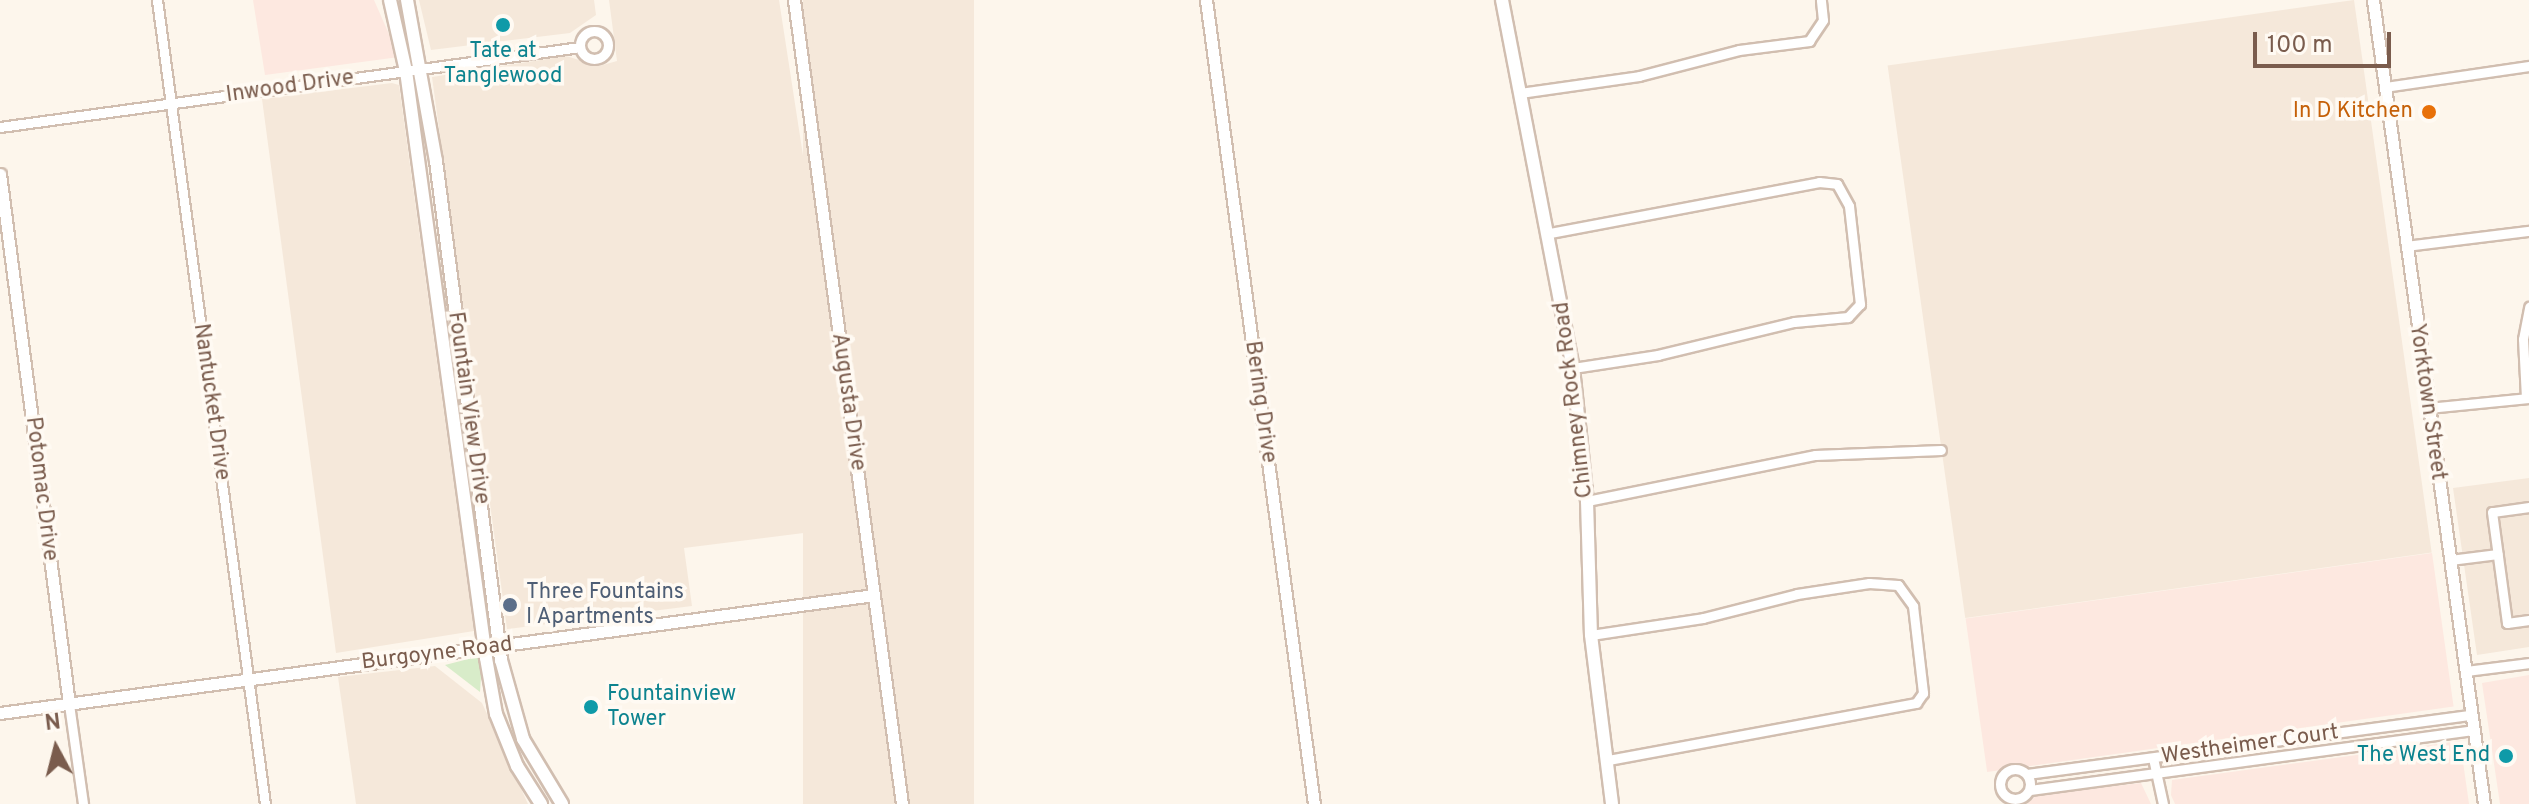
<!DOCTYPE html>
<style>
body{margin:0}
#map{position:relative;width:2529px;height:804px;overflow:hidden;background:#fdf6ec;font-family:Overpass,sans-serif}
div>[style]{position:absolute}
.residential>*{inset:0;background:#f5e8da;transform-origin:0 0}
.commercial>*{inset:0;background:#fde8e0;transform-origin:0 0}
.green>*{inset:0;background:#d8ecc9}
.roads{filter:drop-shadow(2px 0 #d1beb0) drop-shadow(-2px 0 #d1beb0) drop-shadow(0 2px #d1beb0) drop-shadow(0 -2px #d1beb0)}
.minor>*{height:9px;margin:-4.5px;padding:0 4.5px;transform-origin:4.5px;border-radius:4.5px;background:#fff}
.minor>.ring{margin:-4.5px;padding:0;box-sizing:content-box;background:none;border:9px solid #fff;border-radius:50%}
.tertiary>*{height:11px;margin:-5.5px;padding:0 5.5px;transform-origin:5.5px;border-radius:5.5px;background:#fff}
.secondary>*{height:12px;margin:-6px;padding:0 6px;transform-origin:6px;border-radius:6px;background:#fff}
.dots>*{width:22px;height:22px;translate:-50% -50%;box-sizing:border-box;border:4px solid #fffaf3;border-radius:50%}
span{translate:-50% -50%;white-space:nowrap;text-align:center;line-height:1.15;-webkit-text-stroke:7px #fffaf3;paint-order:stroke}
.culture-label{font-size:22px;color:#0d838f}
.left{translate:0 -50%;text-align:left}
.right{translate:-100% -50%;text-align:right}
.street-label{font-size:22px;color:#7a5c4d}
.food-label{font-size:22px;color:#c56008}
.service-label{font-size:22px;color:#4e5e75}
.north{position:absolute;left:16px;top:708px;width:80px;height:80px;-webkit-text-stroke:6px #fffaf3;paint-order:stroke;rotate:353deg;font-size:22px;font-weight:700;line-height:32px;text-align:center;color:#7a5c4d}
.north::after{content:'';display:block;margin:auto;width:28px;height:36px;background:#7a5c4d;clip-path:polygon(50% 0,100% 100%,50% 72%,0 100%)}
.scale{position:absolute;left:2253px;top:32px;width:138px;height:36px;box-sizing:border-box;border:4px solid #7a5c4d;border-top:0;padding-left:10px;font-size:24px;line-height:28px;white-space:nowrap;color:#7a5c4d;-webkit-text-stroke:6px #fffaf3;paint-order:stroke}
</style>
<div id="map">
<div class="residential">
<i style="clip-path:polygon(419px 0,594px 0,596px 15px,570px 33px,431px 50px)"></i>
<i style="clip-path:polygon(609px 0,779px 0,806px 175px,843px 474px,839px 480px,851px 527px,684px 548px,692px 606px,507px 629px,432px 77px,566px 56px,599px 66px,617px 61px)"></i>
<i style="left:803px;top:0;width:171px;height:812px"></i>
<i style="left:2354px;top:0;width:558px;height:471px;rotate:82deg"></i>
<i style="clip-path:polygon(392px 83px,399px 85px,474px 631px,336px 653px,262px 99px)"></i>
<i style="clip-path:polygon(2529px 478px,2529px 647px,2477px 655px,2453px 488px)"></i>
<i style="clip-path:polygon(435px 666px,482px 703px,528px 804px,356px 804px,338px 677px)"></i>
</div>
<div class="commercial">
<i style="clip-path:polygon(253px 0,374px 0,399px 57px,265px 75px)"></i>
<i style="left:2432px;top:553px;width:155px;height:471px;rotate:82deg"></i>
<i style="clip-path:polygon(2529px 675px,2529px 804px,2500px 804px,2482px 683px)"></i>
<i style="clip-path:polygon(2460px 741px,2469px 804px,2175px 804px,2171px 795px,2172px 780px)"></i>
<i style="clip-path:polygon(2141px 783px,2151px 804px,2027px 804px,2037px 795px)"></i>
</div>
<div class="green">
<i style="clip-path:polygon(476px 657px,482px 661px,480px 692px,445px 665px)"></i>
</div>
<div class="roads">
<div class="minor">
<i style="left:157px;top:0;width:811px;rotate:82.35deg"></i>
<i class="ring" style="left:580px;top:31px;width:19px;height:19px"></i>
<i style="left:2385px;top:87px;width:146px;rotate:-8.3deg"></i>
<i style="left:1520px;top:93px;width:120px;rotate:-8.1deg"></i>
<i style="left:1639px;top:76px;width:103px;rotate:-14.6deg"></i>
<i style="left:1739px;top:50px;width:71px;rotate:-7.3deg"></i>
<i style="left:1809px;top:41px;width:25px;rotate:-56deg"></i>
<i style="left:1823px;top:20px;width:20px;rotate:-96deg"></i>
<i style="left:0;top:127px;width:585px;rotate:-7.85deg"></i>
<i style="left:1550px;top:233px;width:274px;rotate:-10.7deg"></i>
<i style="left:1819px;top:182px;width:18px;rotate:6deg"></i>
<i style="left:1837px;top:184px;width:25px;rotate:61deg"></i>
<i style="left:1849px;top:206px;width:99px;rotate:83.6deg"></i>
<i style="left:1860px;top:304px;width:18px;rotate:133deg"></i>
<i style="left:1848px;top:317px;width:54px;rotate:174.7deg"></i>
<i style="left:1794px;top:322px;width:140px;rotate:166.4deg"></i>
<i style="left:1658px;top:355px;width:86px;rotate:171.3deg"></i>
<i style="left:2406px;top:246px;width:124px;rotate:-7deg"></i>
<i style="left:2526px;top:398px;width:59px;rotate:-92.9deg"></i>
<i style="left:2523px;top:339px;width:33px;rotate:-79deg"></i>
<i style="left:2428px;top:408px;width:101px;rotate:-5.7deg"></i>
<i style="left:1587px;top:501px;width:233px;rotate:-11.4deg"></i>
<i style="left:1815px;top:455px;width:126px;rotate:-2.3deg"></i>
<i style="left:2529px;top:507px;width:37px;rotate:172deg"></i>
<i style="left:2492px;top:512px;width:112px;rotate:82.3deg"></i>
<i style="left:2507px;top:623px;width:22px;rotate:-8deg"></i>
<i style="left:2450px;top:560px;width:48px;rotate:-7.1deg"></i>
<i style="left:1591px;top:635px;width:113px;rotate:-8.6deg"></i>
<i style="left:1703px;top:618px;width:97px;rotate:-14.3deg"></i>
<i style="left:1797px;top:594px;width:73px;rotate:-8.7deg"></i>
<i style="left:1869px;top:583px;width:29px;rotate:4deg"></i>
<i style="left:1898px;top:585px;width:26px;rotate:54deg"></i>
<i style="left:1913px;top:606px;width:88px;rotate:83.4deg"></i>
<i style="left:1923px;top:693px;width:12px;rotate:125deg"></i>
<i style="left:1916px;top:703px;width:314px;rotate:169.5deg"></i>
<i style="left:2466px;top:671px;width:64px;rotate:-7.2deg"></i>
<i style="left:69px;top:704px;width:101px;rotate:82deg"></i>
<i style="left:2153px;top:758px;width:47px;rotate:77.7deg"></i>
<i class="ring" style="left:2000px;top:769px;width:21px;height:21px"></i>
<i style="left:2027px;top:774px;width:448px;rotate:-7.6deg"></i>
<i style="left:2030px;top:790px;width:447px;rotate:-7.7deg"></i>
</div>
<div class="tertiary">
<i style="left:794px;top:0;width:811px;rotate:82.35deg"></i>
<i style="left:1206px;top:0;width:811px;rotate:82.35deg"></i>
<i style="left:2373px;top:0;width:812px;rotate:82.14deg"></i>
<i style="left:0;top:174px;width:534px;rotate:82.58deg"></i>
<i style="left:0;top:713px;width:882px;rotate:-7.69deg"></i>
</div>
<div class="secondary">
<i style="left:390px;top:0;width:73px;rotate:77.3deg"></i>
<i style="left:406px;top:71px;width:592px;rotate:82.24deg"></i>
<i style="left:486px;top:658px;width:57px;rotate:79.9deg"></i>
<i style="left:496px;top:714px;width:56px;rotate:68deg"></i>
<i style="left:517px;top:766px;width:45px;rotate:57.7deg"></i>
<i style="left:407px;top:0;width:164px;rotate:79.8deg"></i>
<i style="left:436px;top:161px;width:503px;rotate:82.58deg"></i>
<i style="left:501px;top:660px;width:82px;rotate:74.4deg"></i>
<i style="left:523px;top:739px;width:76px;rotate:59deg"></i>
<i style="left:1502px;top:0;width:375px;rotate:79.1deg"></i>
<i style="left:1573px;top:368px;width:134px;rotate:84deg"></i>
<i style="left:1587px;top:501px;width:134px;rotate:88.3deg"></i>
<i style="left:1591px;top:635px;width:170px;rotate:82.9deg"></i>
</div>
</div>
<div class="dots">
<i style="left:503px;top:25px;background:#0f9aa8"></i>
<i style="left:2429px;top:112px;background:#e8710a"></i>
<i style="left:510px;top:605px;background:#5c6f8a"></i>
<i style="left:591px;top:707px;background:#0f9aa8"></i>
<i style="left:2506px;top:756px;background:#0f9aa8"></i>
</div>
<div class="culture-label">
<span style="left:503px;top:64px">Tate at<br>Tanglewood</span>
<span class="left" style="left:607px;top:707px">Fountainview<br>Tower</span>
<span class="right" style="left:2490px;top:756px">The West End</span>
</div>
<div class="street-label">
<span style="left:290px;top:87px;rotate:-8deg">Inwood Drive</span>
<span style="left:1574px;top:400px;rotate:-97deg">Chimney Rock Road</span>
<span style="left:211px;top:402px;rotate:82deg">Nantucket Drive</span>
<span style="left:848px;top:402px;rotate:82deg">Augusta Drive</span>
<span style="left:1260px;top:402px;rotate:82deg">Bering Drive</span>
<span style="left:2427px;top:402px;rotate:82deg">Yorktown Street</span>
<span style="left:468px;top:408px;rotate:82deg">Fountain View Drive</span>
<span style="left:41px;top:489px;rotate:83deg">Potomac Drive</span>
<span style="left:437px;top:654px;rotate:-7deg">Burgoyne Road</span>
<span style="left:2250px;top:745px;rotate:-8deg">Westheimer Court</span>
</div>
<div class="food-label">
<span class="right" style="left:2413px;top:112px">In D Kitchen</span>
</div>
<div class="service-label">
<span class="left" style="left:526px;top:605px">Three Fountains<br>I Apartments</span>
</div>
<div class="north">N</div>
<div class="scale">100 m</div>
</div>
